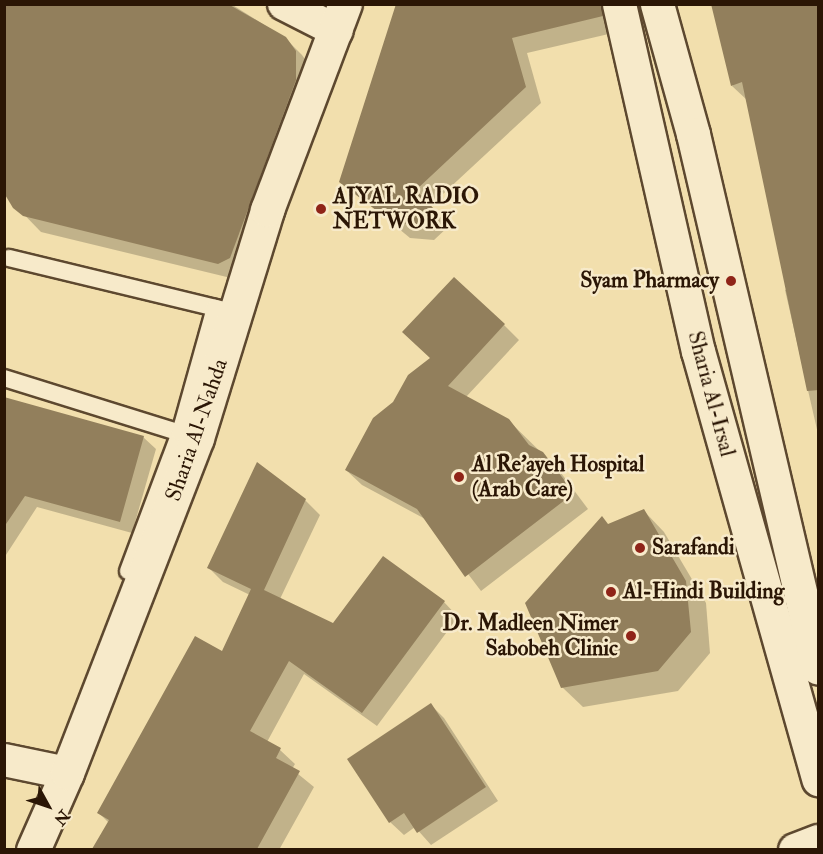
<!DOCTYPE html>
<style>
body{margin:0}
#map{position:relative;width:823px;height:854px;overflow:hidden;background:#f2dfad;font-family:"IM FELL Double Pica",serif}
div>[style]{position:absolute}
.shadow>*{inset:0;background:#0003}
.building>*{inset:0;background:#927f5c}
.roads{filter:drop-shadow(2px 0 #5d482f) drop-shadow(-2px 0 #5d482f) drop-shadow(0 2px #5d482f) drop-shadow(0 -2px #5d482f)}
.service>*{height:16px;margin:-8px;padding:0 8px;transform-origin:8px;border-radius:8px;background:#f7eaca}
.minor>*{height:32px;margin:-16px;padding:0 16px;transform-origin:16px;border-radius:16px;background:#f7eaca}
.secondary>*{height:33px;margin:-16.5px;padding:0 16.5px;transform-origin:16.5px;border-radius:16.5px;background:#f7eaca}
.dots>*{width:16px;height:16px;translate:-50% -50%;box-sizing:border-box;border:3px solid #f7eaca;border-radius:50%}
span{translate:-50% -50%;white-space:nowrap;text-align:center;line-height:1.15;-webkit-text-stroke:5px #f7eaca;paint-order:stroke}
.poi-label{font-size:22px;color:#2b1605;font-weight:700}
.left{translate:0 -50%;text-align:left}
.right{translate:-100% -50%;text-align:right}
.street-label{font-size:22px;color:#2b1605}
.frame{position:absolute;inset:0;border:6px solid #2b1605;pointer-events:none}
.north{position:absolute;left:18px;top:776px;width:60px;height:60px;-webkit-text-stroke:4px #f7eaca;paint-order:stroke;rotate:130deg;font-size:16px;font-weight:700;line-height:24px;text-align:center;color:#2b1605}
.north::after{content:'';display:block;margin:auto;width:21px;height:27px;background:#2b1605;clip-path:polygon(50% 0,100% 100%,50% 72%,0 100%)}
</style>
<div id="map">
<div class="shadow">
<i style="clip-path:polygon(4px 4px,231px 4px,285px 38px,302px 55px,312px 69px,235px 279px,41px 232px,9px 199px)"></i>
<i style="clip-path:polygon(397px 4px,606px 4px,613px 33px,527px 53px,541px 103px,430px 206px,449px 226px,434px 240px,410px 238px,341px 181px)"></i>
<i style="clip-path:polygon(818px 4px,818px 434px,785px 290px,789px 288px,748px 101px,732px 86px)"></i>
<i style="clip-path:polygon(504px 325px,519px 340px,466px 397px,508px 420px,558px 469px,588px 509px,481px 591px,427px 520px,362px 485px,346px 470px)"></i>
<i style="clip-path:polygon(4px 399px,143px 437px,156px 449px,132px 533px,37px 507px,4px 558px)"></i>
<i style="clip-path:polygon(305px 500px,320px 515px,280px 599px,334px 625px,444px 602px,458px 617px,377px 726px,304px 674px,267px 742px,280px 750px,295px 764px,292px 769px,314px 787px,279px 850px,93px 850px,109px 823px,99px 813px,223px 653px,250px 595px,223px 582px,209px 568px)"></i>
<i style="clip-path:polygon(644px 511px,664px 532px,706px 603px,710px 653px,678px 691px,583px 707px,562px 687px,609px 526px)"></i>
<i style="clip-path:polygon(431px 705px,444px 718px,498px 801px,431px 845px,415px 827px,404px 835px,390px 822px)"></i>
</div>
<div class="building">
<i style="clip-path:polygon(4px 4px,228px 4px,286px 37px,296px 51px,296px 80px,230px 258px,218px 264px,23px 216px,13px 208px,4px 193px)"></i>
<i style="clip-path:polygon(396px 4px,601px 4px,603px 16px,512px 38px,526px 87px,416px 190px,435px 210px,418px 225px,393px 223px,339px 182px)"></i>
<i style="clip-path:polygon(711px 4px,819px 4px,819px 390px,807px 391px,742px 82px,731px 86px)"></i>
<i style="clip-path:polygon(454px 277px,505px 324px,448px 386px,509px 419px,529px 445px,543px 452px,574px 493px,465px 577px,417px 509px,345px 470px,373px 418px,393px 402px,408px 375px,430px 358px,402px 332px)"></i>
<i style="clip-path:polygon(4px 397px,144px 436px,120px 522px,25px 496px,4px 527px)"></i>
<i style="clip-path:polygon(257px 462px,306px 499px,264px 590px,333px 623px,383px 556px,445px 601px,362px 713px,289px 661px,250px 731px,281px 748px,276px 758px,300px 771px,257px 849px,92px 849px,109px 820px,97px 813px,195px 636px,222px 651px,251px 589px,207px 568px)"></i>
<i style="clip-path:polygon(644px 509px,686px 581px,691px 632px,658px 671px,561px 688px,525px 603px,602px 516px,608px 524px)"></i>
<i style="clip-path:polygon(431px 703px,486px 787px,417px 833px,404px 813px,389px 823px,347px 759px)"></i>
</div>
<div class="roads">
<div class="service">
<i style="left:9px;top:258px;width:221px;rotate:13.6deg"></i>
<i style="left:4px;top:378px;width:195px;rotate:17.3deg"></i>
<i style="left:128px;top:571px;width:147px;rotate:-69.4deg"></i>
<i style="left:180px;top:433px;width:130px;rotate:-74.4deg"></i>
</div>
<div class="minor">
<i style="left:284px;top:4px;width:59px;rotate:27deg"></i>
<i style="left:4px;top:760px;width:64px;rotate:11.7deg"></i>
<i style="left:795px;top:850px;width:25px;rotate:-21deg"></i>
</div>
<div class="secondary">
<i style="left:619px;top:4px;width:356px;rotate:77.2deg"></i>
<i style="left:698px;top:351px;width:445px;rotate:74.3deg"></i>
<i style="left:657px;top:4px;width:135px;rotate:74.5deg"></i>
<i style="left:693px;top:134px;width:548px;rotate:76.83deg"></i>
<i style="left:33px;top:850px;width:84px;rotate:-66.2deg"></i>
<i style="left:67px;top:773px;width:359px;rotate:-68.8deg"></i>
<i style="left:197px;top:438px;width:239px;rotate:-72.9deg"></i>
<i style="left:267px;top:210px;width:220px;rotate:-69.3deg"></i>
</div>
</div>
<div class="dots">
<i style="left:321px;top:209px;background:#8f2418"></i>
<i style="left:731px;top:281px;background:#8f2418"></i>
<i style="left:459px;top:477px;background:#8f2418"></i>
<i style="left:640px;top:548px;background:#8f2418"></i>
<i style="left:611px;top:592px;background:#8f2418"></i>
<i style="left:631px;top:636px;background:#8f2418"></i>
</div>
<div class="poi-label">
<span class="left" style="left:333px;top:209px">AJYAL RADIO<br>NETWORK</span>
<span class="right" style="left:719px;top:281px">Syam Pharmacy</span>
<span class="left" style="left:472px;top:477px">Al Re'ayeh Hospital<br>(Arab Care)</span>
<span class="left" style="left:652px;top:548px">Sarafandi</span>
<span class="left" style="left:623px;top:592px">Al-Hindi Building</span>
<span class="right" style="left:618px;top:636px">Dr. Madleen Nimer<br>Sabobeh Clinic</span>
</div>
<div class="street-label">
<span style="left:711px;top:394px;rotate:75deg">Sharia Al-Irsal</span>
<span style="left:197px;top:430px;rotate:-71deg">Sharia Al-Nahda</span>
</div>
<div class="frame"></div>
<div class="north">N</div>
</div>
